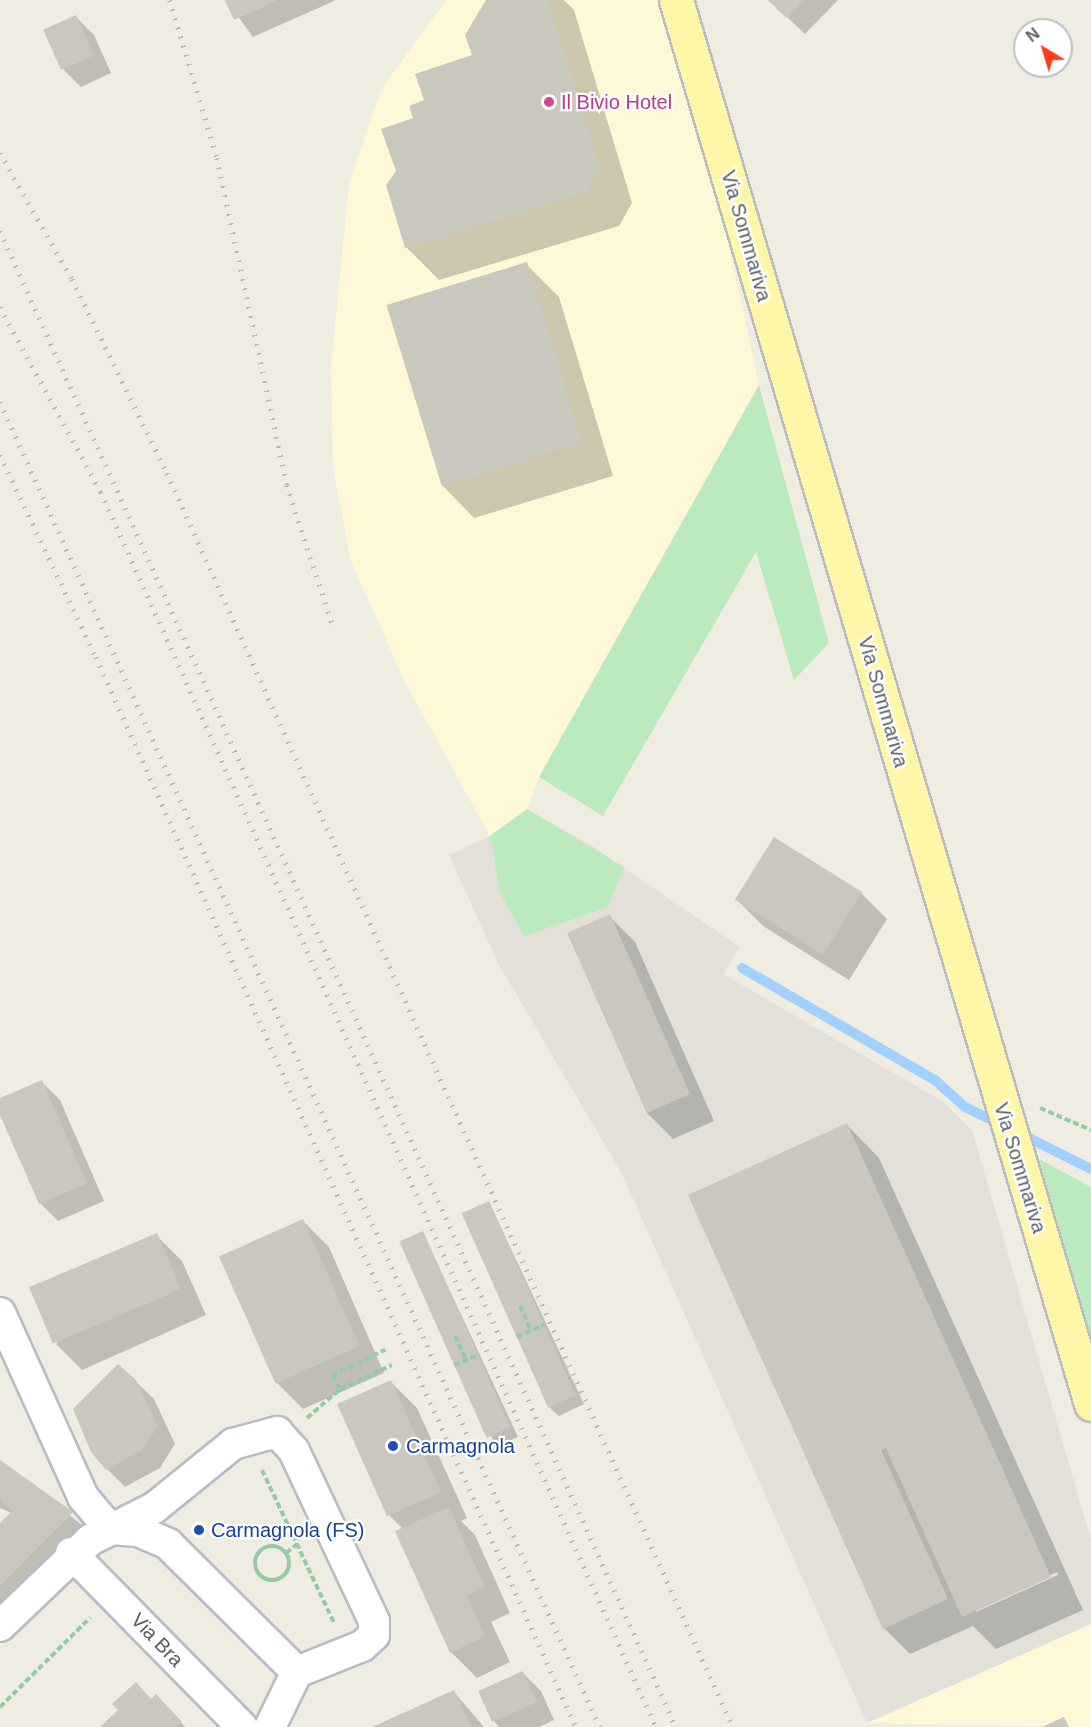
<!DOCTYPE html>
<style>
body{margin:0}
#map{position:relative;width:1091px;height:1727px;overflow:hidden;background:#efede2;font-family:Helvetica,sans-serif}
div>[style]{position:absolute}
.commercial>*{inset:0;background:#fff8d7}
.industrial>*{inset:0;background:#e3e0da}
.green>*{inset:0;background:#bceabf}
.shadow>*{inset:0;background:#0003;transform-origin:0 0}
.stream>*{height:10px;margin:-5px;padding:0 5px;transform-origin:5px;border-radius:5px;background:#a2d1ff}
.building>*{inset:0;background:#cac7bf;transform-origin:0 0}
.path>*{height:4px;margin-top:-2px;transform-origin:0;background:repeating-linear-gradient(90deg,#94cba7 0 6px,transparent 0 9px)}
.path>.ring{margin:-2px;padding:0;box-sizing:content-box;background:none;border:4px solid #94cba7;border-radius:50%}
.roads{filter:drop-shadow(2px 0 #babcc3) drop-shadow(-2px 0 #babcc3) drop-shadow(0 2px #babcc3) drop-shadow(0 -2px #babcc3)}
.street>*{height:30px;margin:-15px;padding:0 15px;transform-origin:15px;border-radius:15px;background:#fff}
.primary>*{height:33px;margin:-16.5px;padding:0 16.5px;transform-origin:16.5px;border-radius:16.5px;background:#fff7a7}
.rail>*{height:4.5px;margin-top:-2.25px;transform-origin:0;background:repeating-linear-gradient(90deg,#b6b7b8 0 1.5px,transparent 0 9.5px)}
.dots>*{width:16px;height:16px;translate:-50% -50%;box-sizing:border-box;border:3px solid #fff;border-radius:50%}
span{translate:-50% -50%;white-space:nowrap;text-align:center;line-height:1.15;-webkit-text-stroke:4.5px #fff;paint-order:stroke}
.hotel-label{font-size:20px;color:#b23c85}
.left{translate:0 -50%;text-align:left}
.street-label{font-size:20px;color:#5b5e65}
.transit-label{font-size:20px;color:#164399}
.north{position:absolute;left:1013px;top:18px;width:60px;height:60px;box-sizing:border-box;background:#fff;border:2px solid #bdbfc1;border-radius:50%;rotate:322deg;font-size:16px;font-weight:700;line-height:24px;text-align:center;color:#5b5e65}
.north::after{content:'';display:block;margin:auto;width:21px;height:27px;background:#fc3c1c;clip-path:polygon(50% 0,100% 100%,50% 72%,0 100%)}
</style>
<div id="map">
<div class="commercial">
<i style="clip-path:polygon(446px 0,658px 0,710px 158px,759px 385px,539px 777px,527px 809px,490px 836px,406px 684px,351px 561px,333px 468px,331px 367px,349px 184px,381px 90px)"></i>
<i style="clip-path:polygon(1091px 1624px,1091px 1727px,867px 1723px)"></i>
</div>
<div class="industrial">
<i style="clip-path:polygon(527px 809px,592px 846px,740px 947px,723px 974px,942px 1101px,972px 1130px,1091px 1540px,1091px 1624px,867px 1723px,622px 1174px,499px 965px,449px 855px,490px 836px)"></i>
</div>
<div class="green">
<i style="clip-path:polygon(759px 385px,829px 643px,794px 680px,756px 552px,603px 816px,539px 777px)"></i>
<i style="clip-path:polygon(527px 809px,624px 867px,608px 907px,524px 936px,500px 893px,490px 836px)"></i>
<i style="clip-path:polygon(1039px 1159px,1091px 1187px,1091px 1337px)"></i>
</div>
<div class="shadow">
<i style="clip-path:polygon(226px 0,334px 0,334px 1px,253px 37px)"></i>
<i style="clip-path:polygon(488px 0,564px 0,574px 10px,632px 203px,619px 226px,439px 280px,406px 247px,397px 171px,426px 101px,474px 56px)"></i>
<i style="clip-path:polygon(769px 0,838px 0,805px 34px)"></i>
<i style="clip-path:polygon(76px 17px,94px 35px,111px 73px,81px 87px,63px 69px)"></i>
<i style="clip-path:polygon(526px 264px,559px 297px,613px 476px,474px 518px,441px 484px)"></i>
<i style="clip-path:polygon(861px 893px,887px 919px,849px 980px,763px 926px,737px 900px)"></i>
<i style="clip-path:polygon(609px 916px,635px 942px,714px 1121px,673px 1139px,647px 1113px,569px 934px)"></i>
<i style="clip-path:polygon(42px 1082px,60px 1100px,104px 1201px,58px 1221px,40px 1203px,0 1111px,0 1100px)"></i>
<i style="clip-path:polygon(evenodd,846px 1124px,879px 1158px,1083px 1610px,996px 1649px,973px 1626px,910px 1654px,884px 1628px,846px 1124px,1057px 1572px,1058px 1575px,976px 1612px,976px 1609px,1057px 1572px)"></i>
<i style="clip-path:polygon(489px 1202px,584px 1404px,559px 1416px,550px 1408px)"></i>
<i style="clip-path:polygon(303px 1221px,329px 1247px,384px 1373px,303px 1409px,277px 1383px,221px 1256px)"></i>
<i style="left:423px;top:1233px;width:225px;height:24px;rotate:65deg"></i>
<i style="clip-path:polygon(156px 1235px,182px 1261px,206px 1315px,82px 1370px,56px 1344px)"></i>
<i style="clip-path:polygon(135px 1381px,154px 1399px,175px 1444px,160px 1468px,125px 1487px,107px 1469px)"></i>
<i style="clip-path:polygon(391px 1382px,417px 1408px,467px 1518px,461px 1521px,475px 1535px,510px 1613px,491px 1622px,510px 1662px,477px 1678px,451px 1652px,403px 1529px,390px 1516px)"></i>
<i style="clip-path:polygon(0 1462px,90px 1531px,0 1638px,0 1525px,12px 1513px,0 1508px)"></i>
<i style="clip-path:polygon(523px 1673px,541px 1691px,554px 1720px,539px 1727px,499px 1727px,494px 1721px)"></i>
<i style="clip-path:polygon(454px 1692px,484px 1727px,376px 1727px)"></i>
<i style="clip-path:polygon(156px 1696px,185px 1727px,102px 1727px)"></i>
</div>
<div class="stream">
<i style="left:742px;top:968px;width:225px;rotate:30.2deg"></i>
<i style="left:936px;top:1081px;width:39px;rotate:42deg"></i>
<i style="left:965px;top:1107px;width:41px;rotate:25.9deg"></i>
<i style="left:1019px;top:1133px;width:80px;rotate:26.6deg"></i>
</div>
<div class="building">
<i style="clip-path:polygon(225px 0,278px 0,234px 20px)"></i>
<i style="clip-path:polygon(486px 0,548px 0,600px 169px,586px 193px,405px 248px,386px 185px,396px 171px,381px 129px,413px 118px,409px 106px,424px 100px,415px 74px,472px 55px,465px 35px)"></i>
<i style="clip-path:polygon(768px 0,804px 0,786px 18px)"></i>
<i style="left:76px;top:15px;width:44px;height:36px;rotate:66deg"></i>
<i style="left:527px;top:262px;width:189px;height:147px;rotate:73deg"></i>
<i style="left:774px;top:837px;width:104px;height:74px;rotate:32deg"></i>
<i style="left:610px;top:914px;width:197px;height:47px;rotate:66deg"></i>
<i style="clip-path:polygon(42px 1080px,87px 1183px,39px 1204px,0 1115px,0 1098px)"></i>
<i style="clip-path:polygon(847px 1123px,1051px 1577px,962px 1617px,886px 1448px,881px 1450px,948px 1599px,883px 1629px,688px 1195px)"></i>
<i style="left:489px;top:1201px;width:213px;height:30px;rotate:66deg"></i>
<i style="left:303px;top:1219px;width:139px;height:92px;rotate:66deg"></i>
<i style="left:423px;top:1231px;width:215px;height:26px;rotate:66deg"></i>
<i style="left:157px;top:1233px;width:61px;height:139px;rotate:67deg"></i>
<i style="clip-path:polygon(118px 1364px,136px 1380px,158px 1426px,142px 1450px,106px 1470px,91px 1452px,73px 1409px)"></i>
<i style="left:391px;top:1380px;width:123px;height:59px;rotate:66deg"></i>
<i style="clip-path:polygon(0 1460px,73px 1512px,0 1586px,0 1523px,12px 1511px,0 1499px)"></i>
<i style="clip-path:polygon(449px 1507px,485px 1587px,467px 1595px,485px 1636px,450px 1653px,395px 1531px)"></i>
<i style="left:523px;top:1671px;width:34px;height:49px;rotate:66deg"></i>
<i style="clip-path:polygon(136px 1682px,151px 1699px,156px 1694px,182px 1722px,176px 1727px,100px 1727px,118px 1710px,112px 1704px)"></i>
<i style="clip-path:polygon(454px 1690px,471px 1727px,372px 1727px)"></i>
<i style="clip-path:polygon(1064px 1717px,1069px 1727px,1042px 1727px)"></i>
</div>
<div class="path">
<i style="left:1040px;top:1108px;width:56px;rotate:23.3deg"></i>
<i style="left:520px;top:1306px;width:27px;rotate:66deg"></i>
<i style="left:455px;top:1336px;width:26px;rotate:65deg"></i>
<i style="left:517px;top:1337px;width:31px;rotate:-25deg"></i>
<i style="left:454px;top:1365px;width:27px;rotate:-22deg"></i>
<i style="left:340px;top:1389px;width:16px;rotate:-120deg"></i>
<i style="left:332px;top:1375px;width:59px;rotate:-25.3deg"></i>
<i style="left:307px;top:1418px;width:44px;rotate:-41.3deg"></i>
<i style="left:340px;top:1389px;width:57px;rotate:-24.8deg"></i>
<i style="left:262px;top:1470px;width:169px;rotate:64.8deg"></i>
<i class="ring" style="left:255px;top:1546px;width:30px;height:30px"></i>
<i style="left:286px;top:1553px;width:14px;rotate:-39deg"></i>
<i style="left:0;top:1707px;width:127px;rotate:-44.7deg"></i>
</div>
<div class="roads">
<div class="street">
<i style="left:0;top:1313px;width:202px;rotate:65.7deg"></i>
<i style="left:83px;top:1497px;width:42px;rotate:49.8deg"></i>
<i style="left:110px;top:1529px;width:28px;rotate:4deg"></i>
<i style="left:138px;top:1531px;width:33px;rotate:23deg"></i>
<i style="left:168px;top:1544px;width:182px;rotate:44.8deg"></i>
<i style="left:71px;top:1553px;width:244px;rotate:45.5deg"></i>
<i style="left:0;top:1626px;width:124px;rotate:-43.7deg"></i>
<i style="left:90px;top:1540px;width:72px;rotate:-26.6deg"></i>
<i style="left:154px;top:1508px;width:102px;rotate:-39deg"></i>
<i style="left:233px;top:1444px;width:46px;rotate:-15.3deg"></i>
<i style="left:277px;top:1432px;width:25px;rotate:48deg"></i>
<i style="left:294px;top:1451px;width:188px;rotate:64.8deg"></i>
<i style="left:374px;top:1621px;width:14px;rotate:90deg"></i>
<i style="left:374px;top:1635px;width:16px;rotate:137deg"></i>
<i style="left:362px;top:1646px;width:70px;rotate:158.2deg"></i>
<i style="left:270px;top:1727px;width:61px;rotate:-63.9deg"></i>
</div>
<div class="primary">
<i style="left:676px;top:0;width:1464px;rotate:73.53deg"></i>
</div>
</div>
<div class="rail">
<i style="left:170px;top:0;width:165px;rotate:73.4deg"></i>
<i style="left:217px;top:158px;width:334px;rotate:77.9deg"></i>
<i style="left:287px;top:485px;width:152px;rotate:72deg"></i>
<i style="left:0;top:153px;width:145px;rotate:60.3deg"></i>
<i style="left:72px;top:279px;width:216px;rotate:63.9deg"></i>
<i style="left:167px;top:473px;width:1376px;rotate:65.71deg"></i>
<i style="left:0;top:231px;width:1642px;rotate:65.68deg"></i>
<i style="left:0;top:307px;width:211px;rotate:61.4deg"></i>
<i style="left:101px;top:492px;width:1354px;rotate:65.8deg"></i>
<i style="left:0;top:402px;width:1455px;rotate:65.64deg"></i>
<i style="left:0;top:455px;width:224px;rotate:64.6deg"></i>
<i style="left:96px;top:657px;width:1173px;rotate:65.84deg"></i>
</div>
<div class="dots">
<i style="left:549px;top:102px;background:#d1479c"></i>
<i style="left:393px;top:1446px;background:#1a4fb4"></i>
<i style="left:199px;top:1530px;background:#1a4fb4"></i>
</div>
<div class="hotel-label">
<span class="left" style="left:561px;top:102px">Il Bivio Hotel</span>
</div>
<div class="street-label">
<span style="left:746px;top:236px;rotate:74deg">Via Sommariva</span>
<span style="left:883px;top:702px;rotate:74deg">Via Sommariva</span>
<span style="left:1020px;top:1168px;rotate:73deg">Via Sommariva</span>
<span style="left:157px;top:1640px;rotate:46deg">Via Bra</span>
</div>
<div class="transit-label">
<span class="left" style="left:406px;top:1446px">Carmagnola</span>
<span class="left" style="left:211px;top:1530px">Carmagnola (FS)</span>
</div>
<div class="north">N</div>
</div>
